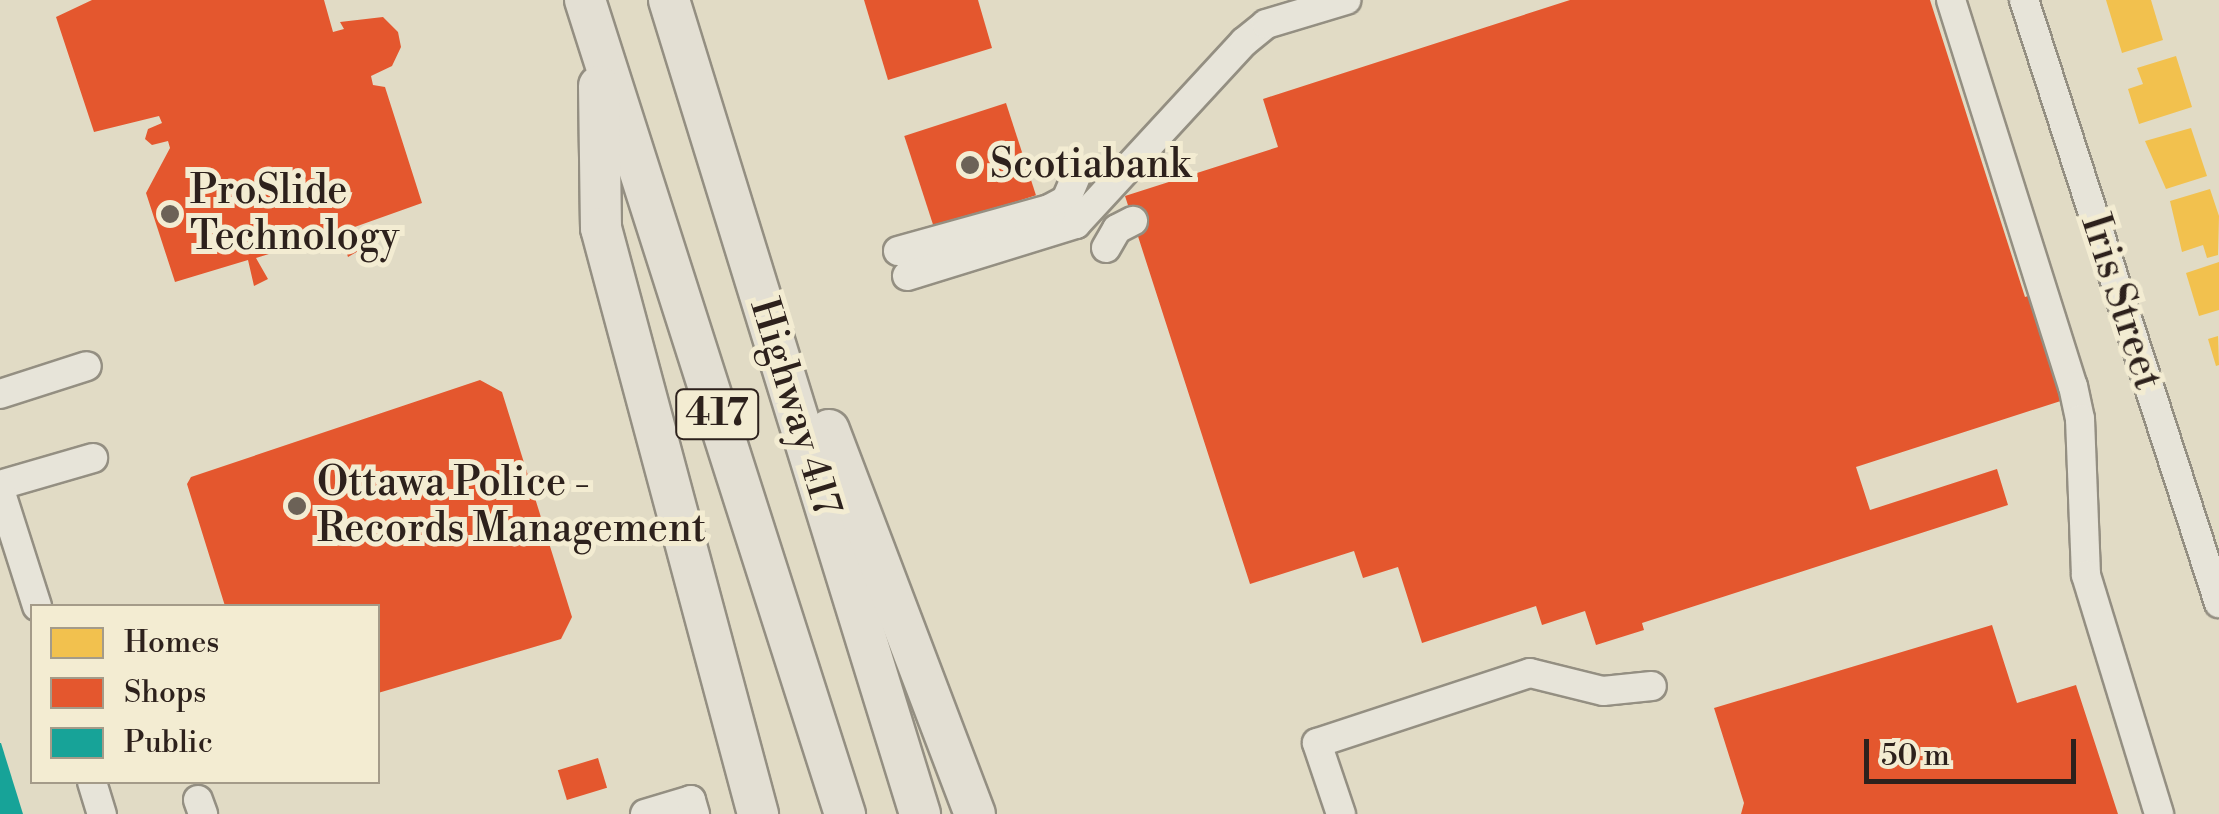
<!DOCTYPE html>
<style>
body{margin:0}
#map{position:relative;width:2219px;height:814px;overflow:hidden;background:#e1dbc5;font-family:"Libre Bodoni",serif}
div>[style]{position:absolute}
.homes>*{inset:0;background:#f2c14e}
.shops>*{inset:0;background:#e4572e;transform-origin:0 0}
.public>*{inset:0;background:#17a398}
.roads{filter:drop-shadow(2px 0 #948f82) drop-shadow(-2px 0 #948f82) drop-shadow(0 2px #948f82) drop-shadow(0 -2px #948f82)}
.minor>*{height:28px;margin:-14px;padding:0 14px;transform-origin:14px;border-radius:14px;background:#e7e4d9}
.highway>*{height:40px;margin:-20px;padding:0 20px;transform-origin:20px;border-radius:20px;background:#e3dfd3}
.dots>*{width:28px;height:28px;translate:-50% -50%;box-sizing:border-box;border:5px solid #f3ecd2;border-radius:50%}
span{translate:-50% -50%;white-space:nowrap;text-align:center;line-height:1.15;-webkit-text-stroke:10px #f3ecd2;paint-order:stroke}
.shield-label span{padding:2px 8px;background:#f3ecd2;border:2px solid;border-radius:8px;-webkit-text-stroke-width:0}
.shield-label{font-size:38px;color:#2d211c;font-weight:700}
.poi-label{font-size:40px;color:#2d211c}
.left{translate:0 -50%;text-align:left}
.street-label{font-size:40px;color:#2d211c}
.legend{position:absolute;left:30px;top:604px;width:350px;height:180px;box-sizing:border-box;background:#f3ecd2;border:2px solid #a49b89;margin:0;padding:12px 18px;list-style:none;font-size:30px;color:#2d211c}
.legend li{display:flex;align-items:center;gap:20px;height:50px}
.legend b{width:50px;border:2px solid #a49b89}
.scale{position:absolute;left:1864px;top:739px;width:212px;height:45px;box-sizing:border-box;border:5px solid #2d211c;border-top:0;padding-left:12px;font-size:30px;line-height:35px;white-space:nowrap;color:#2d211c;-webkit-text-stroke:8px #f3ecd2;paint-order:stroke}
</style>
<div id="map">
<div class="homes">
<i style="clip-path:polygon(2106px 0,2151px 0,2163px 40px,2122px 53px)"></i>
<i style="clip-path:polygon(2176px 56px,2192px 107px,2139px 124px,2128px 89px,2143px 84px,2137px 68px)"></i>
<i style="clip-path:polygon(2191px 128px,2207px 176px,2166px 189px,2145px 141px)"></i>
<i style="clip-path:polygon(2210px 189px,2219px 216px,2218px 255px,2207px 258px,2203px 245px,2182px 252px,2170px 201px)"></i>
<i style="clip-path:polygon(2219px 262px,2219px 310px,2199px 316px,2186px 273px)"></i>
<i style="clip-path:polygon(2218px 336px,2219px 365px,2216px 366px,2208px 339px)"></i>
</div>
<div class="shops">
<i style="clip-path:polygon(92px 0,324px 0,333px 32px,344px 29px,340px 22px,383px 17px,398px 32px,401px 47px,392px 66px,371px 76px,373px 85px,385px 87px,422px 203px,349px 229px,360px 250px,348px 257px,340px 232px,256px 258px,268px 279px,254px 286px,248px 260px,175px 282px,146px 193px,170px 148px,168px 141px,152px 145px,145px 139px,148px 129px,162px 123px,159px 116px,94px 132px,56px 17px)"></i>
<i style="clip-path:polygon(864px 0,978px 0,992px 48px,888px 80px)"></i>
<i style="clip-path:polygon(1570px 0,1930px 0,2025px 297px,2036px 293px,2070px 398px,1856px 467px,1870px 510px,1997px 469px,2008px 505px,1642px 623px,1644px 630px,1596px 645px,1585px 611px,1542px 625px,1536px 606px,1422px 643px,1398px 567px,1363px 578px,1354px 551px,1250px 584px,1125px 196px,1278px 147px,1263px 99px)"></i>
<i style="left:1006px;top:103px;width:97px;height:107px;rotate:72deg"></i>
<i style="clip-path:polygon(480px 380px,502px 392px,572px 617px,561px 639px,378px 693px,378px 606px,225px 606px,187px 484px,191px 477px)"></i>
<i style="clip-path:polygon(1992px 625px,2017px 703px,2076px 685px,2118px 814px,1741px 814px,1744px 803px,1714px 708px)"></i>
<i style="left:598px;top:758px;width:31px;height:42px;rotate:73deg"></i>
</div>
<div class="public">
<i style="clip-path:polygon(0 743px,1px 743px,23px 814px,0 814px)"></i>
</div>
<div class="roads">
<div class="minor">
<i style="left:1951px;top:0;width:405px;rotate:72.5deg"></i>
<i style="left:2073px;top:386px;width:34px;rotate:78deg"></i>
<i style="left:2080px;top:419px;width:156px;rotate:87.8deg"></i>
<i style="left:2086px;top:575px;width:250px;rotate:73deg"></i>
<i style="left:2024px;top:0;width:634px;rotate:72.08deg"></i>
<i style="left:1106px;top:248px;width:22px;rotate:-60deg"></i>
<i style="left:1117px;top:229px;width:18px;rotate:-27deg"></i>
<i style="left:898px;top:251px;width:157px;rotate:-15.5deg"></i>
<i style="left:1049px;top:209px;width:19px;rotate:-28deg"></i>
<i style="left:1066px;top:200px;width:30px;rotate:-67deg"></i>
<i style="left:907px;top:276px;width:177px;rotate:-17.1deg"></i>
<i style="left:1076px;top:224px;width:248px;rotate:-47.3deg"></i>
<i style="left:1244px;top:42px;width:28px;rotate:-39deg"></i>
<i style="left:1266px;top:24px;width:84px;rotate:-16.7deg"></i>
<i style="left:0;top:394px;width:91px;rotate:-17.8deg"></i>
<i style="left:0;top:485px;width:97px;rotate:-16.2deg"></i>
<i style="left:0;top:490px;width:122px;rotate:72.3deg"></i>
<i style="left:92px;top:782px;width:34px;rotate:73deg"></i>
<i style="left:198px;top:800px;width:15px;rotate:70deg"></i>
<i style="left:645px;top:814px;width:48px;rotate:-16.9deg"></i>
<i style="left:691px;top:800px;width:15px;rotate:74deg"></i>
<i style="left:1341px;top:814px;width:75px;rotate:-108.7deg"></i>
<i style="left:1317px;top:743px;width:224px;rotate:-18.2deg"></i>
<i style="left:1530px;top:673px;width:75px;rotate:13.9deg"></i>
<i style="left:1603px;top:691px;width:49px;rotate:-5.8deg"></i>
</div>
<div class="highway">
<i style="left:585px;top:0;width:855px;rotate:72.29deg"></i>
<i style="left:669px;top:0;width:852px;rotate:72.86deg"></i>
<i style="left:599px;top:86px;width:142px;rotate:89.2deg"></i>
<i style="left:601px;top:228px;width:607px;rotate:75deg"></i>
<i style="left:829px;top:430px;width:411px;rotate:69.2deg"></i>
</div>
</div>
<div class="dots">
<i style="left:970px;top:165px;background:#6c6257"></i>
<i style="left:170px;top:214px;background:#6c6257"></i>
<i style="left:297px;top:506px;background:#6c6257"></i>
</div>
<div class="shield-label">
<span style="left:717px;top:414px">417</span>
</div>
<div class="poi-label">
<span class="left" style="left:990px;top:165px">Scotiabank</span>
<span class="left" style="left:190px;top:214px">ProSlide<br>Technology</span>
<span class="left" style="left:317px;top:506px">Ottawa Police -<br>Records Management</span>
</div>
<div class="street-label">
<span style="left:2121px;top:302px;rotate:72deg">Iris Street</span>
<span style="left:795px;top:407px;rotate:73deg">Highway 417</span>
</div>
<ul class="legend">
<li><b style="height:28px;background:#f2c14e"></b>Homes</li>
<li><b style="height:28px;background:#e4572e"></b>Shops</li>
<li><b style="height:28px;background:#17a398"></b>Public</li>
</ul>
<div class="scale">50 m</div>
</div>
